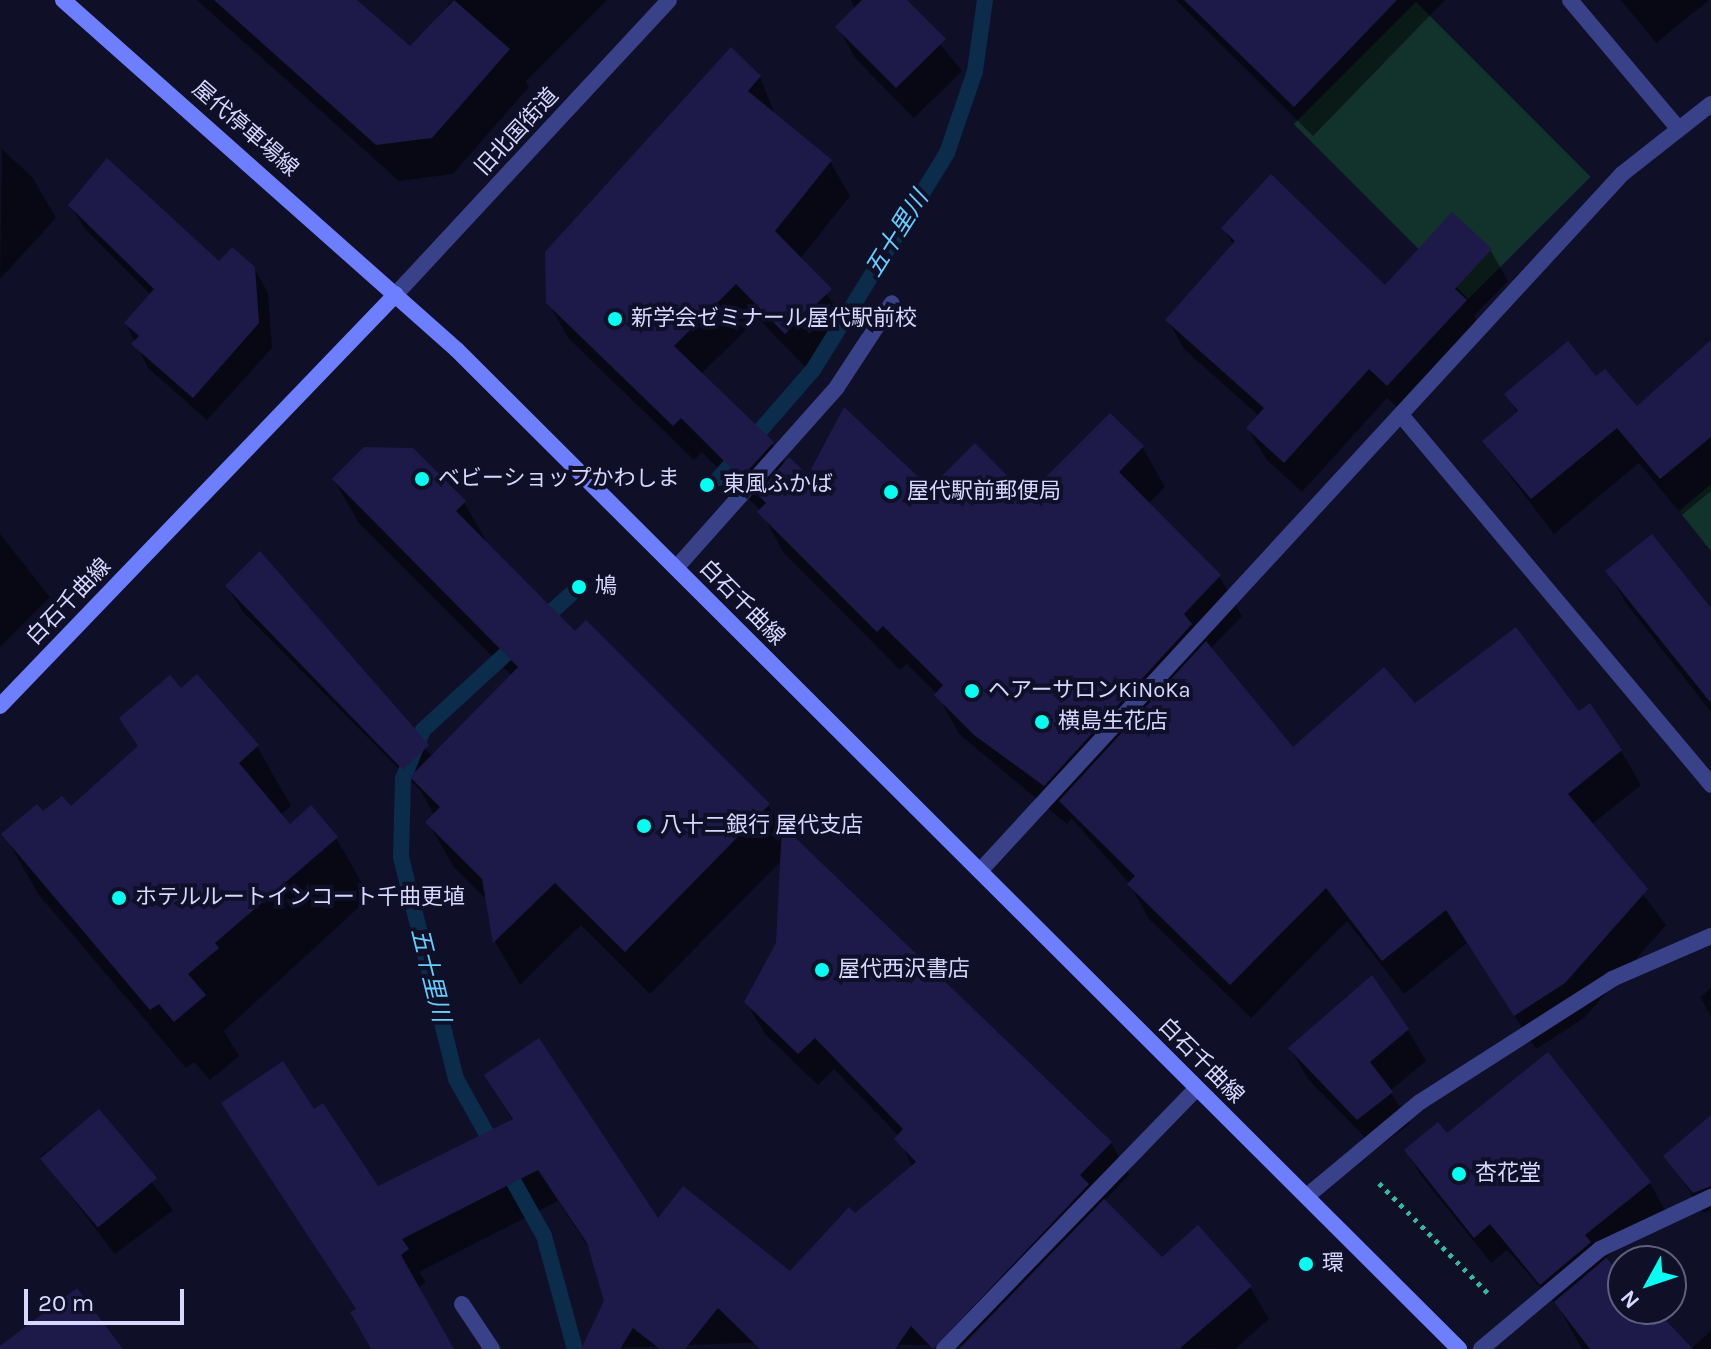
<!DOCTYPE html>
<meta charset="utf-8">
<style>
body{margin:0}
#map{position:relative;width:1711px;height:1349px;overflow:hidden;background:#0f0f28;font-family:Karla,"Noto Sans JP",sans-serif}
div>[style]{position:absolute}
.green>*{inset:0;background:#12322c;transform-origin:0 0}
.shadow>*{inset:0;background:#0007;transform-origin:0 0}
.stream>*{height:16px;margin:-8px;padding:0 8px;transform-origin:8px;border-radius:8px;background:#0b2c4b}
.building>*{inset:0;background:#1d1a4a;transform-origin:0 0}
.path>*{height:5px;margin-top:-2.5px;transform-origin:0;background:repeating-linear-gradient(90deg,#2cbd9e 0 4px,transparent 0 10px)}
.service>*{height:16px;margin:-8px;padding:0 8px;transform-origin:8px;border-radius:8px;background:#394288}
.minor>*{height:16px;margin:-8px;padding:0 8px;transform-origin:8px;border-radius:8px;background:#394288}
.tertiary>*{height:16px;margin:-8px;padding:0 8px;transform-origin:8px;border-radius:8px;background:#394288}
.secondary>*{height:16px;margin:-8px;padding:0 8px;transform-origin:8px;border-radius:8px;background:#6d7fff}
.dots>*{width:22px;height:22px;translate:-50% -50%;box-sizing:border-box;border:4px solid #0f0f28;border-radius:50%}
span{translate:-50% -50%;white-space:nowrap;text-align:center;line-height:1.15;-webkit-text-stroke:8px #0f0f28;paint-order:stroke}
.street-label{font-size:22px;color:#d6d8ff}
.poi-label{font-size:22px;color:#d6d8ff}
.left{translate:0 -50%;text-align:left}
.water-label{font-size:24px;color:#64cfff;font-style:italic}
.north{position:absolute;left:1607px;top:1245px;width:80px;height:80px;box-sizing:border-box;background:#0f0f28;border:2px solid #5f5f7e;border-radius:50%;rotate:230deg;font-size:22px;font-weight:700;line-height:32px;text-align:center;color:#d6d8ff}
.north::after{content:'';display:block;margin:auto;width:28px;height:36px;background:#02fff2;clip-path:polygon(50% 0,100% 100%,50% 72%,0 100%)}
.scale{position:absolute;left:24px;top:1289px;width:160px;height:36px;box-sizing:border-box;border:4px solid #d6d8ff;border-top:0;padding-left:10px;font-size:24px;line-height:28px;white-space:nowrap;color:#d6d8ff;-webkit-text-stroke:6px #0f0f28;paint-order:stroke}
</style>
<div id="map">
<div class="green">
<i style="left:1416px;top:2px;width:247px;height:173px;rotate:45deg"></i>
<i style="clip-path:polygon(1711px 484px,1711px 551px,1679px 511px)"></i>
</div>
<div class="shadow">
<i style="clip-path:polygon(197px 0,354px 0,410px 49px,452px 0,607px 0,526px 81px,529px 87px,453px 174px,399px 181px)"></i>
<i style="clip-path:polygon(851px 0,904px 0,962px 71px,914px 118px,855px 58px,838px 27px,855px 10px)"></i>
<i style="clip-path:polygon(1176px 0,1445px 0,1313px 136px)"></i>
<i style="clip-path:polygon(1621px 0,1708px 0,1708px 1px,1656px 43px)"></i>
<i style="clip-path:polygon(760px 77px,776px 117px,830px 161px,850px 196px,800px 259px,850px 326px,806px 368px,758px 318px,701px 374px,772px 443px,785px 465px,809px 479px,1027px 499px,1110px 415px,1143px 448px,1165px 487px,1148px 504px,1219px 576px,1242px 616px,1210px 649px,1293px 750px,1415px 706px,1579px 714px,1621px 751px,1641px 785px,1591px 825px,1666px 925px,1584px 1018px,1536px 1049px,1467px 943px,1404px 994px,1347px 921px,1251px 1018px,1149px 919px,1129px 883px,1072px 819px,1067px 824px,959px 734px,937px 694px,907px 664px,900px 670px,783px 552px,761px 511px,702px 452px,694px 460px,568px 338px,548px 302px)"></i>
<i style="clip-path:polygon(2px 149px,33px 178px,56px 218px,0 279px)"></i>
<i style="clip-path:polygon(71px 206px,219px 264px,254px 268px,268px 293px,272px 348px,207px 420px,148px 368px,126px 324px,151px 295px,85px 229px)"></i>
<i style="clip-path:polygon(1452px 215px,1491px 251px,1508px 281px,1474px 316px,1482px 331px,1405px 415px,1387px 398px,1302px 492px,1266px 459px,1248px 429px,1259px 416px,1185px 350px,1167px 320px,1234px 246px,1224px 229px,1385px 288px)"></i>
<i style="clip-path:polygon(1711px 348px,1711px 491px,1682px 515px,1639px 463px,1554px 534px,1484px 442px,1518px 414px,1507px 395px,1596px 379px,1636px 409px)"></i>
<i style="clip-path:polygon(334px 480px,464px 502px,489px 546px,575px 633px,768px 805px,780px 826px,1111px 1143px,1129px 1175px,1104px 1201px,1162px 1259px,1250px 1287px,1269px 1319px,1235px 1349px,742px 1343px,597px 1349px,606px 1301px,591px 1251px,558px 1201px,419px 1272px,426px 1282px,418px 1288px,452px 1349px,373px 1349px,357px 1311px,224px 1103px,313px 1111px,377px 1189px,513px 1121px,486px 1076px,657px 1222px,791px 1274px,912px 1167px,899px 1136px,834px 1069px,818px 1085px,765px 1034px,746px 1002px,778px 943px,782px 860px,650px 994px,581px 925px,520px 985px,495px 942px,488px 901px,453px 866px,428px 822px,434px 815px,421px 791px,242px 611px,227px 586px,433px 756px,512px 676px,359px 523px)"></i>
<i style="clip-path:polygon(0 534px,50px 597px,0 647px)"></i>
<i style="clip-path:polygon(1608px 572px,1711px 611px,1711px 712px,1625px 602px)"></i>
<i style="clip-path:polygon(180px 691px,257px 746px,291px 806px,280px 815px,290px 827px,336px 838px,370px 897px,224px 1031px,239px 1056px,210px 1080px,194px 1062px,186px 1068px,38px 894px,4px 834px,43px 814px,71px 809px,139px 748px,122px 719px)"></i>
<i style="clip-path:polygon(1711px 988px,1711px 1016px,1700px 997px)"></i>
<i style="clip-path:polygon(1408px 1030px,1426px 1061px,1390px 1091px,1410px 1124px,1376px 1149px,1308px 1079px,1290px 1048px)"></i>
<i style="left:99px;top:1112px;width:123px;height:73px;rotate:53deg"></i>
<i style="clip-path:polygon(1711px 1118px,1711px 1210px,1704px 1213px,1666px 1156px)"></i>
<i style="clip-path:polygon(1447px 1136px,1650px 1183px,1665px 1210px,1604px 1259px,1623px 1278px,1623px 1309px,1652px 1309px,1691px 1349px,1582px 1349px,1559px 1308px,1507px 1250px,1491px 1263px,1422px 1177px,1406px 1151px)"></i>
<i style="clip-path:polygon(1711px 1330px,1711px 1349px,1691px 1349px)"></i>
</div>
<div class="stream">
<i style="left:719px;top:478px;width:143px;rotate:-49deg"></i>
<i style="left:813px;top:370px;width:255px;rotate:-58.3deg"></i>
<i style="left:947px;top:153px;width:87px;rotate:-71.1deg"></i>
<i style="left:975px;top:71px;width:72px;rotate:-82deg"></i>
<i style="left:539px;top:623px;width:42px;rotate:-42.1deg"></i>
<i style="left:522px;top:639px;width:134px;rotate:137.4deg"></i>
<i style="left:423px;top:730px;width:53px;rotate:112.2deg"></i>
<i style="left:403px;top:779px;width:78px;rotate:91.5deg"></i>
<i style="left:401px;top:857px;width:229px;rotate:76.1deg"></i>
<i style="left:456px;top:1079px;width:180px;rotate:60.7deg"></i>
<i style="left:544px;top:1236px;width:117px;rotate:74.7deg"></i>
</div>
<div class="building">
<i style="clip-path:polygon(214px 0,357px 0,410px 46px,454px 0,510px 49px,432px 138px,376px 145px)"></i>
<i style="clip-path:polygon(862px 0,907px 0,946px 39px,896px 88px,835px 27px)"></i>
<i style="clip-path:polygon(1184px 0,1397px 0,1294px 107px)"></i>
<i style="clip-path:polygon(731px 47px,761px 76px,748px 91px,832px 160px,775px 231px,832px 289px,785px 334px,736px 284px,674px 346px,774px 442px,741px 478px,681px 418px,673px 426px,546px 303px,545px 252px)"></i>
<i style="clip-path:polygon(107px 158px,219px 261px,232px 247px,255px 267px,259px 323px,193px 398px,131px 344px,139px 336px,124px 323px,154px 289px,68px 205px)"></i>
<i style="clip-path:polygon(1271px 174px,1385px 285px,1452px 212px,1492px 249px,1455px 289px,1467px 300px,1387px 386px,1369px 369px,1284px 463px,1246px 428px,1264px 408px,1165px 320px,1235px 241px,1221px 228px)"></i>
<i style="clip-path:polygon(1711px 340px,1711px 437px,1660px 479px,1617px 428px,1531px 499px,1482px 441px,1518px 411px,1504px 394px,1568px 341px,1596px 376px,1605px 369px,1637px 406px)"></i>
<i style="clip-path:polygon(844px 407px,930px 488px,975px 443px,1027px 496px,1110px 413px,1144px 446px,1119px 472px,1221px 575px,1184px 614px,1192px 624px,1044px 786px,974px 735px,934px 695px,943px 685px,883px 626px,877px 632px,757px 512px,766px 503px,757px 494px,789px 457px,808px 475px)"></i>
<i style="clip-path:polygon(364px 447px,413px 448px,466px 501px,456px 511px,575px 631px,586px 620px,770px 804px,625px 952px,555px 883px,493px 943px,482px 879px,425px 822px,440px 807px,410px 777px,518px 667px,332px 479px)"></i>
<i style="clip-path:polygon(1652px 534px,1711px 608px,1711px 703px,1605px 571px)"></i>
<i style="clip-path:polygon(260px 551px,429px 745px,403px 770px,225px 586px)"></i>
<i style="clip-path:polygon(1516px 627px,1579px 711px,1590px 703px,1622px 750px,1568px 794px,1648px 889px,1565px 983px,1514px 1016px,1446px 910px,1382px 961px,1326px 888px,1230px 985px,1127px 884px,1135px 876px,1059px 801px,1206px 641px,1293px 747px,1384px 667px,1415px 703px)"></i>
<i style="clip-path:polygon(197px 674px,259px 745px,239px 763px,290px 824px,311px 805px,338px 837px,215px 943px,219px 948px,188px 974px,206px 995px,174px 1022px,159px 1004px,150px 1010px,1px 834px,37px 804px,43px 811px,62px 796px,71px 806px,138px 746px,119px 718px,170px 675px,181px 688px)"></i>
<i style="clip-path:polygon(782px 825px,1112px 1142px,1080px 1175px,1089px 1184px,933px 1349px,911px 1326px,895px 1349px,760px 1349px,718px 1308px,685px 1349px,660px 1349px,633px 1328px,620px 1349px,581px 1349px,604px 1301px,587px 1243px,538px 1170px,402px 1239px,409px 1249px,401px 1255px,454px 1349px,371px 1349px,350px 1312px,356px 1309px,221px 1103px,283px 1061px,314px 1109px,323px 1103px,378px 1186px,513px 1119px,484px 1075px,539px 1038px,658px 1218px,683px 1186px,790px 1271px,849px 1207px,855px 1213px,916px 1162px,894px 1139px,903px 1129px,815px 1038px,798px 1054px,744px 1002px,776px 943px)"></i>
<i style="clip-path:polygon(1372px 975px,1409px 1029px,1370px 1062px,1393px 1092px,1357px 1120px,1288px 1048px)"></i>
<i style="clip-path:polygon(1548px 1052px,1651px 1182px,1585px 1235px,1591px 1242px,1540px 1285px,1490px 1224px,1474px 1238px,1404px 1150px,1438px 1122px,1447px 1133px)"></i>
<i style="left:99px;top:1109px;width:90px;height:77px;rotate:50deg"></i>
<i style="clip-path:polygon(1711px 1115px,1711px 1186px,1693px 1193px,1663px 1156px)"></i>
<i style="clip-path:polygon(1104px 1199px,1162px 1257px,1198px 1225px,1252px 1286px,1179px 1349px,959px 1349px)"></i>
<i style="clip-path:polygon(1606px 1258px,1623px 1276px,1623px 1309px,1655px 1309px,1693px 1349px,1590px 1349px,1554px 1302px)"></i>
<i style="clip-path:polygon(77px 1288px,123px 1349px,0 1349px,0 1346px)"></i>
</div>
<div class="path">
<i style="left:1379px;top:1183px;width:158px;rotate:45.3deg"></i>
</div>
<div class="service">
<i style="left:1401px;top:415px;width:483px;rotate:50deg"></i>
<i style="left:676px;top:568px;width:242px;rotate:-48.3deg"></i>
<i style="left:837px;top:387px;width:100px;rotate:-56.8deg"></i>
</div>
<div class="minor">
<i style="left:1570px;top:0;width:165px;rotate:49.9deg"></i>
<i style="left:980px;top:871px;width:948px;rotate:-47.35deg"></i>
<i style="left:1622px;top:174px;width:113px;rotate:-38.2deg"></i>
<i style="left:1307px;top:1196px;width:147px;rotate:-39.8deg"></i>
<i style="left:1420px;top:1102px;width:228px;rotate:-32.6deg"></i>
<i style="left:1612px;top:979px;width:108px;rotate:-23.5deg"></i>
<i style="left:462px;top:1304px;width:54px;rotate:56.3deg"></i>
<i style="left:944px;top:1349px;width:363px;rotate:-45.9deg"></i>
<i style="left:1481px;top:1349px;width:155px;rotate:-40deg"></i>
<i style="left:1600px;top:1249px;width:123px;rotate:-25.1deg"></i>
</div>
<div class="tertiary">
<i style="left:396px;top:294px;width:401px;rotate:-47.1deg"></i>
</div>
<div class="secondary">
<i style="left:63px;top:0;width:527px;rotate:41.62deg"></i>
<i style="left:457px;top:350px;width:1415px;rotate:44.91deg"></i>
<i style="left:0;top:706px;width:571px;rotate:-46.13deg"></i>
</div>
<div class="dots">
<i style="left:615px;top:319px;background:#02fff2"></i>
<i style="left:422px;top:479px;background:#02fff2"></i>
<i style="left:707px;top:485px;background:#02fff2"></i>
<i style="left:891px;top:492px;background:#02fff2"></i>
<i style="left:579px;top:587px;background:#02fff2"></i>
<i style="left:972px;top:691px;background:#02fff2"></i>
<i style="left:1042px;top:722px;background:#02fff2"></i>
<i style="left:644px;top:826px;background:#02fff2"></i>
<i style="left:119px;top:898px;background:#02fff2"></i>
<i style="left:822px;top:970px;background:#02fff2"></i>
<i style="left:1459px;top:1174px;background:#02fff2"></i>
<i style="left:1306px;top:1264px;background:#02fff2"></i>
</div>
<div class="street-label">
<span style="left:245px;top:129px;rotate:41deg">屋代停車場線</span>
<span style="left:517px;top:132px;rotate:-47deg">旧北国街道</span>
<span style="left:69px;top:602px;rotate:-46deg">白石千曲線</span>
<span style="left:742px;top:603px;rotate:45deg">白石千曲線</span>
<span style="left:1201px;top:1061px;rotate:45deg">白石千曲線</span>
</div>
<div class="poi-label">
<span class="left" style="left:631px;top:319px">新学会ゼミナール屋代駅前校</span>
<span class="left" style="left:438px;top:479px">ベビーショップかわしま</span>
<span class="left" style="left:723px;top:485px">東風ふかば</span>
<span class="left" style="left:907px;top:492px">屋代駅前郵便局</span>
<span class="left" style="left:595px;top:587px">鳩</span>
<span class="left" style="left:988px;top:691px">ヘアーサロンKiNoKa</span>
<span class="left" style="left:1058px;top:722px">横島生花店</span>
<span class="left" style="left:660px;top:826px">八十二銀行 屋代支店</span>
<span class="left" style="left:135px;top:898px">ホテルルートインコート千曲更埴</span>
<span class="left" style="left:838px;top:970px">屋代西沢書店</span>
<span class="left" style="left:1475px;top:1174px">杏花堂</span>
<span class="left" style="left:1322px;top:1264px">環</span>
</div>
<div class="water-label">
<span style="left:897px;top:234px;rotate:-58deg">五十里川</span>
<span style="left:430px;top:975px;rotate:76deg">五十里川</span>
</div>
<div class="north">N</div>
<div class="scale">20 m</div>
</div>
